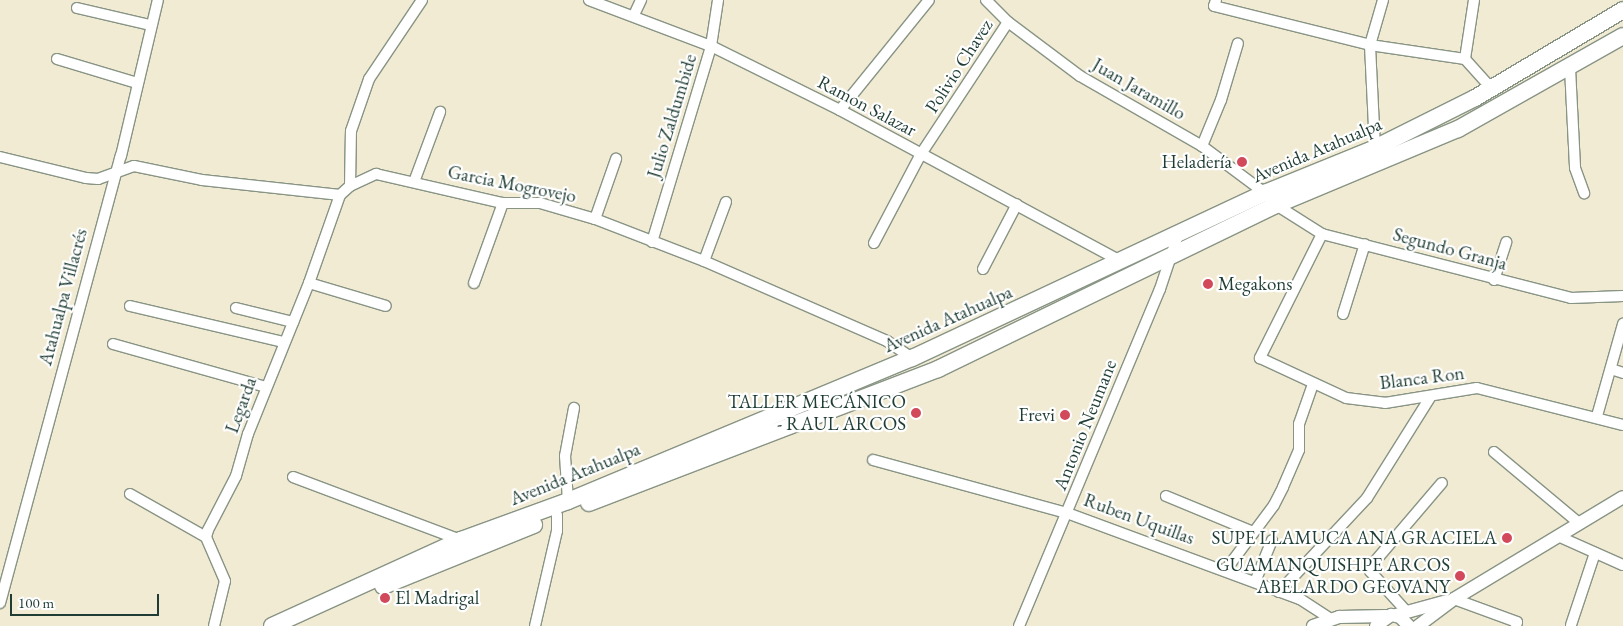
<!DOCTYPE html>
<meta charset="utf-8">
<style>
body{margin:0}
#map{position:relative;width:1623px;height:626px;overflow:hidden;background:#f1ebd4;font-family:"EB Garamond",serif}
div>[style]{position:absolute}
.roads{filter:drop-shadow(1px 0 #889484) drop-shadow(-1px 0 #889484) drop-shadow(0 1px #889484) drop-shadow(0 -1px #889484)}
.minor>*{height:10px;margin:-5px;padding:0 5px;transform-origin:5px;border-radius:5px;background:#fff}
.tertiary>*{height:12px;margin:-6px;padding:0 6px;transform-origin:6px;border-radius:6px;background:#fff}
.trunk>*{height:16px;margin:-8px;padding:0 8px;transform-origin:8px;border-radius:8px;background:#fff}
.dots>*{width:14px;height:14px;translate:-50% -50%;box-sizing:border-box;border:2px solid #fff;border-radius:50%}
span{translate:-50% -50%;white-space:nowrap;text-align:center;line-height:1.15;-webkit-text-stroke:4.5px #fff;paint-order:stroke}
.street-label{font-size:19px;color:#1f3d34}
.poi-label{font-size:19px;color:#1f3d34}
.right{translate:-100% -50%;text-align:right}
.left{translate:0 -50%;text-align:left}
.scale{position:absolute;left:10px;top:594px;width:149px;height:22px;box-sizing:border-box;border:2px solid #1f3d34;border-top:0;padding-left:6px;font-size:15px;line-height:18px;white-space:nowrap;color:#1f3d34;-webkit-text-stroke:4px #fff;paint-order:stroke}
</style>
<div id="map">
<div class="roads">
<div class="minor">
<i style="left:589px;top:0;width:130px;rotate:20.7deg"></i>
<i style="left:711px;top:46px;width:144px;rotate:26.4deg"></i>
<i style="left:840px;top:110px;width:318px;rotate:28.3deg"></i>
<i style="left:986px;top:0;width:31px;rotate:45deg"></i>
<i style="left:1008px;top:22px;width:90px;rotate:36.9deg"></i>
<i style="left:1080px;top:76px;width:141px;rotate:29.8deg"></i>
<i style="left:1202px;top:146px;width:79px;rotate:36.7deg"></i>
<i style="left:1265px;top:193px;width:16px;rotate:47deg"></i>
<i style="left:1276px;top:205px;width:54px;rotate:32.2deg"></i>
<i style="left:1322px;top:234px;width:257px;rotate:14.4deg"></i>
<i style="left:1571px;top:298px;width:52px;rotate:-2.2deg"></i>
<i style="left:1216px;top:0;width:6px;rotate:108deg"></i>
<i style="left:1214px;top:6px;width:161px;rotate:14deg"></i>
<i style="left:1370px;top:45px;width:96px;rotate:8.4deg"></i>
<i style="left:1474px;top:0;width:60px;rotate:98.7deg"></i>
<i style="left:1465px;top:59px;width:39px;rotate:48deg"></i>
<i style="left:77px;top:8px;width:75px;rotate:13.1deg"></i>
<i style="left:634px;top:15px;width:17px;rotate:-65deg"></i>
<i style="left:57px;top:59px;width:84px;rotate:16.7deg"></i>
<i style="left:1570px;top:68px;width:100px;rotate:87.1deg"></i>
<i style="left:1575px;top:168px;width:27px;rotate:70deg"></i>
<i style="left:840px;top:110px;width:141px;rotate:-51deg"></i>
<i style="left:1202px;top:146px;width:50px;rotate:-67.6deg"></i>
<i style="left:1221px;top:100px;width:59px;rotate:-73.4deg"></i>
<i style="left:1375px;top:148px;width:103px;rotate:-92.8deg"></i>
<i style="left:1370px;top:45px;width:47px;rotate:-73.9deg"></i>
<i style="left:0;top:157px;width:89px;rotate:13.7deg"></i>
<i style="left:86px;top:178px;width:12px;rotate:5deg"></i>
<i style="left:98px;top:179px;width:38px;rotate:-20deg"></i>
<i style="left:134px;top:166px;width:69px;rotate:11.6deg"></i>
<i style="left:202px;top:180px;width:139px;rotate:6.2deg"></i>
<i style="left:414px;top:182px;width:75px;rotate:-69.6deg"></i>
<i style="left:350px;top:186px;width:55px;rotate:-89deg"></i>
<i style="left:351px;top:131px;width:55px;rotate:-70.9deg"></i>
<i style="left:369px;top:79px;width:95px;rotate:-56.1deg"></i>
<i style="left:595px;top:219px;width:64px;rotate:-70.7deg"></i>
<i style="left:1322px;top:234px;width:139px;rotate:116.6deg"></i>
<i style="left:1260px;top:358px;width:95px;rotate:24.9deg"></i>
<i style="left:1346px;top:398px;width:39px;rotate:7deg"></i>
<i style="left:1385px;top:403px;width:93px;rotate:-9.3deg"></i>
<i style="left:1477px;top:388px;width:151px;rotate:14.2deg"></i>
<i style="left:652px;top:242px;width:205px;rotate:-73.2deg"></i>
<i style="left:711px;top:46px;width:47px;rotate:-81.3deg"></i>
<i style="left:874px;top:243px;width:101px;rotate:-62.2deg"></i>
<i style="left:921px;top:154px;width:158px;rotate:-56.6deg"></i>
<i style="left:704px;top:261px;width:63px;rotate:-69.6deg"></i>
<i style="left:983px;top:269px;width:73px;rotate:-62.4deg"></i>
<i style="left:1494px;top:280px;width:40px;rotate:-72deg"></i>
<i style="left:309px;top:283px;width:80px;rotate:16.6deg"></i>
<i style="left:474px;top:283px;width:85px;rotate:-70.1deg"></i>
<i style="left:130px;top:306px;width:158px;rotate:13.2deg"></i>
<i style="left:236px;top:308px;width:59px;rotate:13.8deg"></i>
<i style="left:1343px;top:314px;width:73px;rotate:-72.6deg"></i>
<i style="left:113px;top:344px;width:159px;rotate:15.7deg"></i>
<i style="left:1611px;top:369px;width:13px;rotate:18deg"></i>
<i style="left:1597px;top:416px;width:96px;rotate:-74.2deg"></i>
<i style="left:1494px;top:452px;width:112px;rotate:39.9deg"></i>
<i style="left:873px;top:460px;width:201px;rotate:15.3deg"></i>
<i style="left:1067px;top:513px;width:248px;rotate:20.3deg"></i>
<i style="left:1300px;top:599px;width:37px;rotate:33deg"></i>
<i style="left:293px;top:477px;width:179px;rotate:20.6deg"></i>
<i style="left:130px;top:494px;width:87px;rotate:29.5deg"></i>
<i style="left:1166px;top:496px;width:94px;rotate:22.5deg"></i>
<i style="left:568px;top:501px;width:45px;rotate:-93.8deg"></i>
<i style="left:565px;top:456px;width:49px;rotate:-79.4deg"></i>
<i style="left:1560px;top:537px;width:69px;rotate:24deg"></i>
<i style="left:1225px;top:571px;width:82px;rotate:-53.4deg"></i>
<i style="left:1274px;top:505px;width:20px;rotate:-63deg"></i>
<i style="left:1283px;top:487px;width:40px;rotate:-66.6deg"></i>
<i style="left:1299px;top:450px;width:26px;rotate:-90deg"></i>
<i style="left:1299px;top:424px;width:42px;rotate:-70.7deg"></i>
<i style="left:1255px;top:582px;width:45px;rotate:-68deg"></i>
<i style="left:1279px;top:592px;width:129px;rotate:-46.9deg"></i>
<i style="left:1367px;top:498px;width:120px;rotate:-57.9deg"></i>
<i style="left:1454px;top:599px;width:67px;rotate:20.1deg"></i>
<i style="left:1517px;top:622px;width:4px;rotate:104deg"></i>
<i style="left:0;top:603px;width:463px;rotate:-74.9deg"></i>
<i style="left:121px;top:156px;width:160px;rotate:-76.7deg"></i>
<i style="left:1407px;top:612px;width:55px;rotate:-132.1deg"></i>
<i style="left:1370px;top:571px;width:5px;rotate:-79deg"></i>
<i style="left:1371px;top:566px;width:109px;rotate:-49.5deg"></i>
<i style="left:1571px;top:625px;width:76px;rotate:-71.6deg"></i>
<i style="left:214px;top:626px;width:46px;rotate:-76.3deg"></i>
<i style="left:225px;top:581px;width:48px;rotate:-113.4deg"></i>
<i style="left:206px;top:537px;width:7px;rotate:-74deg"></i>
<i style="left:208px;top:530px;width:61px;rotate:-62.6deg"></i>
<i style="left:236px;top:476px;width:44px;rotate:-74.1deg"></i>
<i style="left:248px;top:434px;width:163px;rotate:-68deg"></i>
<i style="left:309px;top:283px;width:93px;rotate:-70.6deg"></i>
<i style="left:340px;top:195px;width:13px;rotate:-42deg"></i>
<i style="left:350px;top:186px;width:29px;rotate:-25deg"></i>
<i style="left:376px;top:174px;width:130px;rotate:12.9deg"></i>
<i style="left:503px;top:203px;width:37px"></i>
<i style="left:540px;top:203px;width:57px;rotate:16.2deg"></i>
<i style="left:595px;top:219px;width:117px;rotate:21.1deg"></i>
<i style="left:704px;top:261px;width:200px;rotate:23.6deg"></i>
<i style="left:887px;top:341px;width:30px;rotate:34deg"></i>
<i style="left:535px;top:626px;width:98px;rotate:-77deg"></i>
<i style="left:557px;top:531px;width:16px;rotate:-90deg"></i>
<i style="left:1019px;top:626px;width:365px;rotate:-67.3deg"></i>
<i style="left:1160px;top:289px;width:57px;rotate:-71.6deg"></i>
</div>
<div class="tertiary">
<i style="left:1396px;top:615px;width:53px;rotate:-15.4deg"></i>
<i style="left:1313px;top:626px;width:28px;rotate:-19deg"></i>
<i style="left:1339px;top:617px;width:47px;rotate:-1.2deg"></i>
<i style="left:1376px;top:626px;width:19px;rotate:-36deg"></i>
<i style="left:1391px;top:615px;width:9px;rotate:13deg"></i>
<i style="left:1400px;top:617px;width:13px;rotate:45deg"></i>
<i style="left:1418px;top:626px;width:45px;rotate:-36.9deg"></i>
<i style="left:1454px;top:599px;width:197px;rotate:-31.1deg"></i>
</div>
<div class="trunk">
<i style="left:589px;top:503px;width:374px;rotate:-21deg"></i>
<i style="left:938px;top:369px;width:376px;rotate:-25.9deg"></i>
<i style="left:1276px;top:205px;width:197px;rotate:-22.7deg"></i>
<i style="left:1458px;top:129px;width:189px;rotate:-29.4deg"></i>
<i style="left:383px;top:586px;width:163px;rotate:-22deg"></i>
<i style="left:272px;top:626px;width:208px;rotate:-24.5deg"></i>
<i style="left:461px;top:540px;width:114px;rotate:-20deg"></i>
<i style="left:568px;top:501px;width:373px;rotate:-22.6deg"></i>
<i style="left:912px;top:358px;width:390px;rotate:-25.1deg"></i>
<i style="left:1265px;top:193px;width:119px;rotate:-22.2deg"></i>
<i style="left:1375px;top:148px;width:112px;rotate:-26.6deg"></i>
<i style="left:1475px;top:98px;width:172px;rotate:-30.7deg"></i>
</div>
</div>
<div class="dots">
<i style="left:1242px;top:162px;background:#d1495b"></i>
<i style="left:1208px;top:284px;background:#d1495b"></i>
<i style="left:916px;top:413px;background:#d1495b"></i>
<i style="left:1065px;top:415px;background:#d1495b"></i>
<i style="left:1507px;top:538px;background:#d1495b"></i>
<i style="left:1460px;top:576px;background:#d1495b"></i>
<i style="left:385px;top:598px;background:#d1495b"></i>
</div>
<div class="street-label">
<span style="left:959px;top:66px;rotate:-57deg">Polivio Chavez</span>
<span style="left:1139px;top:89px;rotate:30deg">Juan Jaramillo</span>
<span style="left:867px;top:106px;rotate:28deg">Ramon Salazar</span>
<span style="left:672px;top:116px;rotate:-73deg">Julio Zaldumbide</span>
<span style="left:1317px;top:150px;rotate:-23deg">Avenida Atahualpa</span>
<span style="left:512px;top:184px;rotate:11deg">Garcia Mogrovejo</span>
<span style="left:1450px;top:249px;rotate:15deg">Segundo Granja</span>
<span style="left:63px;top:297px;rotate:-75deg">Atahualpa Villacrés</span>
<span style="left:948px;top:319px;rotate:-24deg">Avenida Atahualpa</span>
<span style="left:1422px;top:378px;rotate:-7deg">Blanca Ron</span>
<span style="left:241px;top:405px;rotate:-70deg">Legarda</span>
<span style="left:1085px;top:425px;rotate:-68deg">Antonio Neumane</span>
<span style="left:575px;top:474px;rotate:-22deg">Avenida Atahualpa</span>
<span style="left:1139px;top:519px;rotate:20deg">Ruben Uquillas</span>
</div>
<div class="poi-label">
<span class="right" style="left:1232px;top:162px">Heladería</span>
<span class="left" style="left:1218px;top:284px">Megakons</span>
<span class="right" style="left:906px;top:413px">TALLER MECÁNICO<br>- RAUL ARCOS</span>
<span class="right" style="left:1055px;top:415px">Frevi</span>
<span class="right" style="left:1497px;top:538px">SUPE LLAMUCA ANA GRACIELA</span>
<span class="right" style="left:1450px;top:576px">GUAMANQUISHPE ARCOS<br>ABELARDO GEOVANY</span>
<span class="left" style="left:395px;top:598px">El Madrigal</span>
</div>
<div class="scale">100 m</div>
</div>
